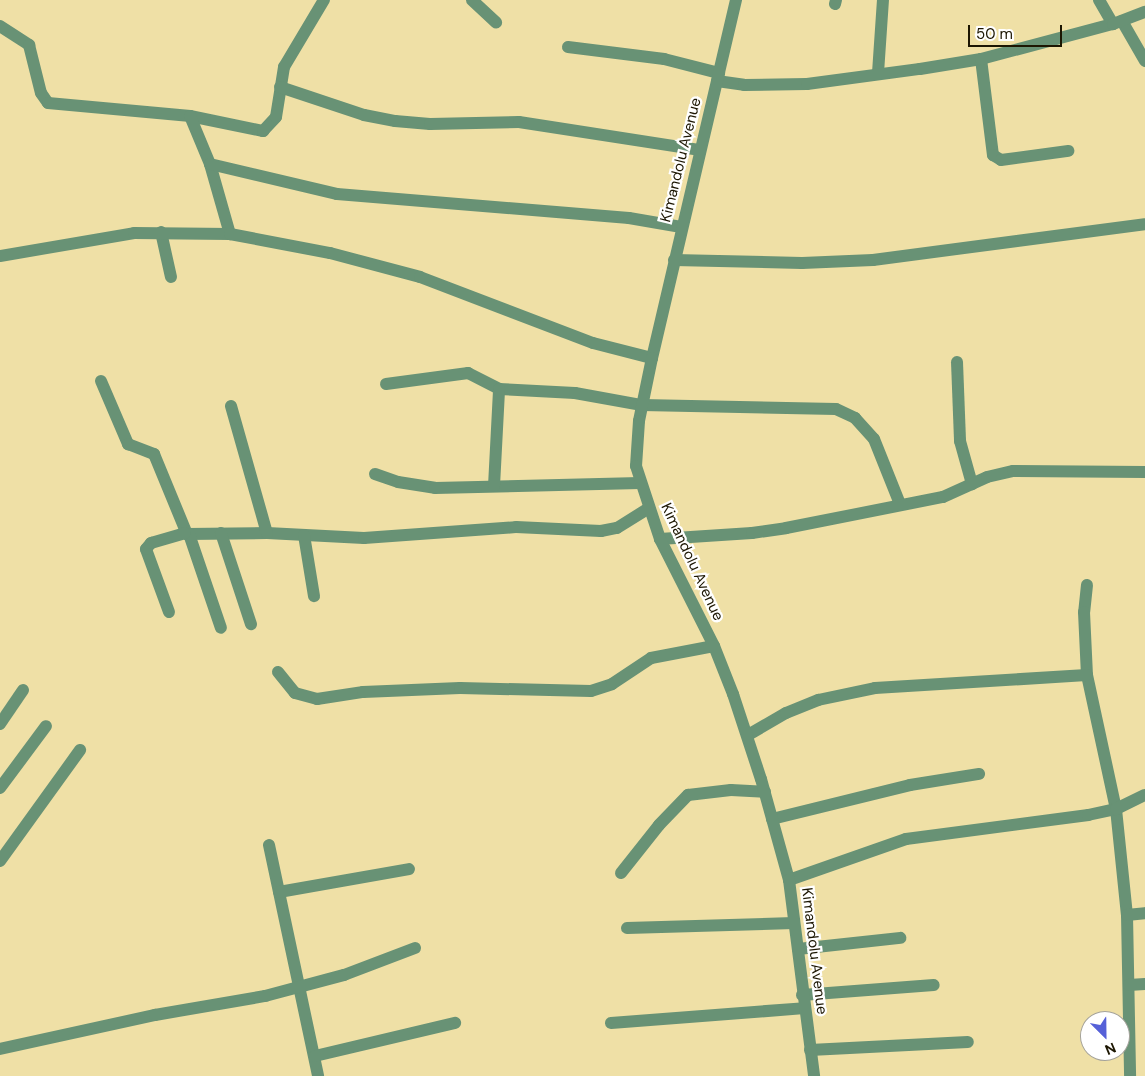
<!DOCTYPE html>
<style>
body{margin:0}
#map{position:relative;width:1145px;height:1076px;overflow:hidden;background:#efe0a6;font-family:"DM Sans",sans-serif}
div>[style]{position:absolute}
.minor>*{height:12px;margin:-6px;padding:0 6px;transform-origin:6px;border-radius:6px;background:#689275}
.tertiary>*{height:12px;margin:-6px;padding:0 6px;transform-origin:6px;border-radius:6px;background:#689275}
span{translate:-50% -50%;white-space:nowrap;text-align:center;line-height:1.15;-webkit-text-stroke:4.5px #fff;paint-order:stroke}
.street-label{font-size:15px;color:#1c1602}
.north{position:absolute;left:1080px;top:1011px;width:50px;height:50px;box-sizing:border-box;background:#fff;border:1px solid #a4a29a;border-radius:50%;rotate:157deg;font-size:14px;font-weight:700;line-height:20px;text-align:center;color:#1c1602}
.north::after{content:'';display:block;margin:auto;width:18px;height:22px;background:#5661d8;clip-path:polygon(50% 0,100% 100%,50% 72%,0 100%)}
.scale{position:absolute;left:968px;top:25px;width:94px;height:22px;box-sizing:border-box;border:2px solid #1c1602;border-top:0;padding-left:6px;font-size:15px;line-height:18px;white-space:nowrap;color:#1c1602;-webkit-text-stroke:4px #fff;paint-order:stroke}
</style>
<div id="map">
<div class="minor">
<i style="left:472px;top:0;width:33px;rotate:43deg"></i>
<i style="left:1099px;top:0;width:28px;rotate:60deg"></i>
<i style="left:835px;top:4px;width:4px;rotate:-76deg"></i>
<i style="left:1122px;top:21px;width:46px;rotate:60.1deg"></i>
<i style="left:0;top:26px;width:35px;rotate:33deg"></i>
<i style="left:29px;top:45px;width:49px;rotate:76deg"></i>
<i style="left:41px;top:93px;width:12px;rotate:55deg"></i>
<i style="left:48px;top:103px;width:143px;rotate:5.2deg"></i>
<i style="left:190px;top:116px;width:75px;rotate:11.6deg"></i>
<i style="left:263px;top:131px;width:19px;rotate:-47deg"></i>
<i style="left:276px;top:117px;width:51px;rotate:-80.9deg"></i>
<i style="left:284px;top:67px;width:78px;rotate:-59.2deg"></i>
<i style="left:568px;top:47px;width:97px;rotate:7.1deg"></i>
<i style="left:664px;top:59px;width:57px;rotate:14.3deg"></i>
<i style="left:981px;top:59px;width:97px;rotate:82.9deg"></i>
<i style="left:993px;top:155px;width:9px;rotate:32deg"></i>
<i style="left:1001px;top:160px;width:68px;rotate:-7.7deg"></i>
<i style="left:878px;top:73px;width:73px;rotate:-86.1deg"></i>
<i style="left:717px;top:81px;width:27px;rotate:8deg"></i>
<i style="left:744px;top:85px;width:63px;rotate:-0.9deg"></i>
<i style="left:807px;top:84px;width:114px;rotate:-7.6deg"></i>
<i style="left:920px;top:69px;width:62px;rotate:-9.3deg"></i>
<i style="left:981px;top:59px;width:137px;rotate:-14.9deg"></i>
<i style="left:1113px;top:24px;width:34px;rotate:-21deg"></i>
<i style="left:280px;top:87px;width:89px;rotate:18.4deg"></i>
<i style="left:364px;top:115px;width:32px;rotate:11deg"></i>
<i style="left:395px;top:121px;width:35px;rotate:5deg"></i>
<i style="left:430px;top:124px;width:89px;rotate:-1.3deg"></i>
<i style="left:519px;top:122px;width:182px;rotate:8.8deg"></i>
<i style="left:190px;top:116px;width:52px;rotate:67.4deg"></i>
<i style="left:210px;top:164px;width:73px;rotate:74.1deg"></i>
<i style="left:210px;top:164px;width:130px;rotate:13.3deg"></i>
<i style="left:337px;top:194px;width:293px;rotate:4.7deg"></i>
<i style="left:629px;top:218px;width:53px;rotate:9.8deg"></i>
<i style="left:161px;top:232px;width:46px;rotate:77.5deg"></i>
<i style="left:0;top:256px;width:136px;rotate:-9.7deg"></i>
<i style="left:134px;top:233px;width:96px;rotate:0.6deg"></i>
<i style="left:230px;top:234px;width:102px;rotate:10.8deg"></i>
<i style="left:330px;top:253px;width:93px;rotate:14.9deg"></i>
<i style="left:420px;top:277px;width:185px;rotate:20.9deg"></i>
<i style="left:593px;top:343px;width:61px;rotate:14.3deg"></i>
<i style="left:674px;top:260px;width:128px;rotate:1.3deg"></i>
<i style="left:802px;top:263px;width:71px;rotate:-2.4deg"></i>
<i style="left:873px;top:260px;width:274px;rotate:-7.5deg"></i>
<i style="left:957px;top:362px;width:79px;rotate:87.8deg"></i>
<i style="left:960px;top:441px;width:45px;rotate:74.4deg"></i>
<i style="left:101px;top:381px;width:69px;rotate:66.8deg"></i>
<i style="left:128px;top:444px;width:28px;rotate:21deg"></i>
<i style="left:154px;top:454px;width:87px;rotate:67.6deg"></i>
<i style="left:187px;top:534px;width:80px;rotate:-0.7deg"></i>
<i style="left:267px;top:533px;width:97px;rotate:3deg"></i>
<i style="left:364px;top:538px;width:152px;rotate:-4.1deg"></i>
<i style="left:516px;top:527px;width:85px;rotate:2.7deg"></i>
<i style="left:601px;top:531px;width:16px;rotate:-11deg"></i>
<i style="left:617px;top:528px;width:38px;rotate:-32deg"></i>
<i style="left:386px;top:384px;width:83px;rotate:-7.6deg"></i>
<i style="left:468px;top:373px;width:35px;rotate:27deg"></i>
<i style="left:499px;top:389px;width:76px;rotate:3deg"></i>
<i style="left:575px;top:393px;width:68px;rotate:10.2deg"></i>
<i style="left:642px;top:405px;width:194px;rotate:1.2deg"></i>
<i style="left:836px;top:409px;width:21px;rotate:25deg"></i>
<i style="left:855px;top:418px;width:28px;rotate:48deg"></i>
<i style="left:874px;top:439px;width:70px;rotate:68.2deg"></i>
<i style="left:231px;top:406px;width:132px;rotate:74.2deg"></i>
<i style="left:375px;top:474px;width:24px;rotate:19deg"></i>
<i style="left:398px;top:482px;width:37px;rotate:9deg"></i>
<i style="left:435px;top:488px;width:205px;rotate:-1.4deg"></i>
<i style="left:494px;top:486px;width:97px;rotate:-87deg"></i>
<i style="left:221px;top:533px;width:96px;rotate:71.8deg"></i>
<i style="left:189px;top:534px;width:99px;rotate:71.2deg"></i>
<i style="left:304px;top:535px;width:62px;rotate:80.7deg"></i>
<i style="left:660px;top:539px;width:92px;rotate:-3.7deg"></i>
<i style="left:752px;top:533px;width:34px;rotate:-8deg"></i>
<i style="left:786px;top:528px;width:160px;rotate:-11.2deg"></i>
<i style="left:943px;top:497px;width:48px;rotate:-24.4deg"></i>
<i style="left:987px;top:477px;width:27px;rotate:-13deg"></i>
<i style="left:1013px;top:471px;width:132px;rotate:0.4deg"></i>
<i style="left:1087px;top:585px;width:27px;rotate:96deg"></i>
<i style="left:1084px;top:612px;width:63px;rotate:87.3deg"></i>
<i style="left:1087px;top:675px;width:137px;rotate:77.8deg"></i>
<i style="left:1116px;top:809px;width:107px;rotate:84.1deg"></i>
<i style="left:1127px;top:915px;width:161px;rotate:88.9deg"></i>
<i style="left:169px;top:612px;width:67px;rotate:-110.1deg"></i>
<i style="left:146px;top:549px;width:8px;rotate:-50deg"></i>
<i style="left:151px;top:543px;width:35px;rotate:-16deg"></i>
<i style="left:278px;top:672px;width:27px;rotate:51deg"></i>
<i style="left:295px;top:693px;width:23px;rotate:15deg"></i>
<i style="left:317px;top:699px;width:47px;rotate:-8.7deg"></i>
<i style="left:363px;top:692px;width:97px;rotate:-2.4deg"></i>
<i style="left:460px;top:688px;width:131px;rotate:1.3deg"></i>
<i style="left:591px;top:691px;width:22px;rotate:-18deg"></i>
<i style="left:612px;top:684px;width:47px;rotate:-33.7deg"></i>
<i style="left:651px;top:658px;width:64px;rotate:-10.8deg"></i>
<i style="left:0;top:724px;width:41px;rotate:-55.9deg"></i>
<i style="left:748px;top:735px;width:44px;rotate:-30.1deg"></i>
<i style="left:786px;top:713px;width:35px;rotate:-22deg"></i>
<i style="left:818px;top:700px;width:58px;rotate:-11.9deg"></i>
<i style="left:875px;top:688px;width:212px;rotate:-3.5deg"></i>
<i style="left:0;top:788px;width:77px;rotate:-53.4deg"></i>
<i style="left:772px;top:819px;width:142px;rotate:-13.8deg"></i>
<i style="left:910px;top:785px;width:70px;rotate:-9.1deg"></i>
<i style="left:269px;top:845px;width:236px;rotate:78deg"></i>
<i style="left:0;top:861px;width:137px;rotate:-54.2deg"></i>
<i style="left:621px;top:873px;width:61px;rotate:-51.6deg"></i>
<i style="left:659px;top:825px;width:42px;rotate:-46deg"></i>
<i style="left:688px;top:795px;width:43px;rotate:-6.6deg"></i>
<i style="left:731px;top:790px;width:34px;rotate:3deg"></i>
<i style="left:789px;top:880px;width:124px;rotate:-19.3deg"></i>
<i style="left:906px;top:839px;width:184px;rotate:-7.5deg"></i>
<i style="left:1088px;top:815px;width:29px;rotate:-12deg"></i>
<i style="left:1116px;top:809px;width:32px;rotate:-26deg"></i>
<i style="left:279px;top:892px;width:132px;rotate:-10deg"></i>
<i style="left:1127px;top:915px;width:18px;rotate:-6deg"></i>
<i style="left:627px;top:928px;width:167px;rotate:-1.7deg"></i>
<i style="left:798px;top:949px;width:103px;rotate:-6.2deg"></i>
<i style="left:1129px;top:985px;width:16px;rotate:-4deg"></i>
<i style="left:802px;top:995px;width:132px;rotate:-4.3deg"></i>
<i style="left:611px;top:1023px;width:194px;rotate:-4.4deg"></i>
<i style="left:0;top:1049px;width:159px;rotate:-12.4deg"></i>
<i style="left:155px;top:1015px;width:112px;rotate:-9.8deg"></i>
<i style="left:265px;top:996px;width:82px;rotate:-14.9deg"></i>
<i style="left:344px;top:975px;width:76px;rotate:-20.8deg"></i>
<i style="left:810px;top:1050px;width:158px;rotate:-2.9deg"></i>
<i style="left:315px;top:1056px;width:144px;rotate:-13.3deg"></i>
</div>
<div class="tertiary">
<i style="left:736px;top:0;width:368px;rotate:103.2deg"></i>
<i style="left:652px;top:358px;width:64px;rotate:101.7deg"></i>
<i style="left:639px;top:421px;width:45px;rotate:93.8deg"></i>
<i style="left:636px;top:466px;width:77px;rotate:71.8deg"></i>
<i style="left:660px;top:539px;width:120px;rotate:63.2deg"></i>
<i style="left:714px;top:646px;width:52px;rotate:68.4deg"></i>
<i style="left:733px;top:694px;width:89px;rotate:71.8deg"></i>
<i style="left:761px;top:779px;width:105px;rotate:74.5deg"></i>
<i style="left:789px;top:880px;width:198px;rotate:82.7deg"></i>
</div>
<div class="street-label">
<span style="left:681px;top:160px;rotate:-76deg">Kimandolu Avenue</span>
<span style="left:692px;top:562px;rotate:65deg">Kimandolu Avenue</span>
<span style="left:814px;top:951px;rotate:83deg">Kimandolu Avenue</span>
</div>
<div class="north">N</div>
<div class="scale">50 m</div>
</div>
